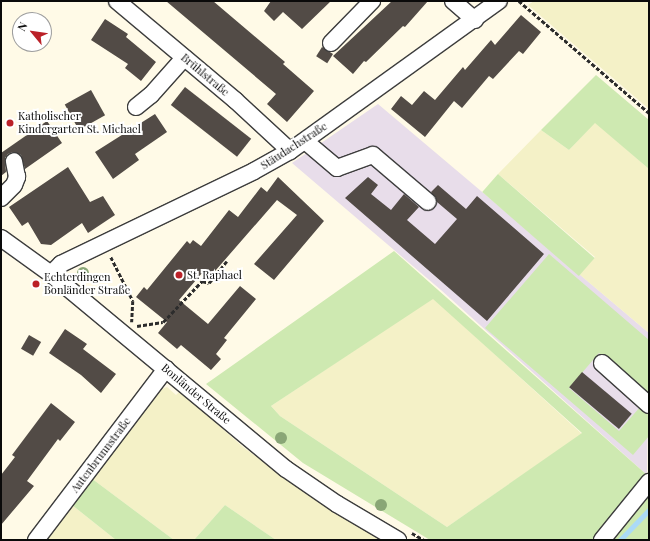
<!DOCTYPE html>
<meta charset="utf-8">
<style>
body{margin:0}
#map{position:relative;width:650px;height:541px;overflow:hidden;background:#fffae7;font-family:"Playfair Display",serif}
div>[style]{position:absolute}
.industrial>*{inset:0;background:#e8ddea}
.farmland>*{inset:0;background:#f4f1c7}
.green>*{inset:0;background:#cee9b1;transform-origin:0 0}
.stream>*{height:4.5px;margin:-2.25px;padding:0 2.25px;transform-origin:2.25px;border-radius:2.25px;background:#abdaf7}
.building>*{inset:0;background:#524b46;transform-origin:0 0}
.path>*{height:2.5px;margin-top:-1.25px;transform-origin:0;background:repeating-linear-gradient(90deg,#2c2c2c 0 4px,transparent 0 6px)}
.roads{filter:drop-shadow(1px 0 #3d3d3d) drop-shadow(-1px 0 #3d3d3d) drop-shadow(0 1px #3d3d3d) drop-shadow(0 -1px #3d3d3d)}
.minor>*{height:16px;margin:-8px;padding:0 8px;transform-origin:8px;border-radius:8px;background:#fff}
.trees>*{width:12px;height:12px;margin:-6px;border-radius:50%;background:#89a676}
.dots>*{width:11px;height:11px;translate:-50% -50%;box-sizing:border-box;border:2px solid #fff;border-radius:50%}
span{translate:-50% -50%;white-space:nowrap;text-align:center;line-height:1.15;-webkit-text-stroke:4px #fff;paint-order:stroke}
.street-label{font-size:11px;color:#0a0a0a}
.poi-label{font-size:11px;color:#0a0a0a}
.left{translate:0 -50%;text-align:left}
.frame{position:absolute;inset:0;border:2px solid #0a0a0a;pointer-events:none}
.north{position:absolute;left:12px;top:12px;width:40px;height:40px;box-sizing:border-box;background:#fff;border:1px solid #9d9d9d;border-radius:50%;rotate:299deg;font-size:11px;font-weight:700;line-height:16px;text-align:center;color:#0a0a0a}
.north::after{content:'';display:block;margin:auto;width:14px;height:18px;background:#bb2128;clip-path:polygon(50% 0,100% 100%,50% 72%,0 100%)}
</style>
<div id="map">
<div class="industrial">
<i style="clip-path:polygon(378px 104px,649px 333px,647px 475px,441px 290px,292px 163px)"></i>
</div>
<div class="farmland">
<i style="clip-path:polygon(534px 1px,649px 1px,649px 109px,528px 5px)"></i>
<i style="clip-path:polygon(595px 122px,649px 169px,649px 333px,579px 274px,595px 257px,498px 174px,541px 130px,569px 150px)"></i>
<i style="clip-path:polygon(433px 298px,582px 434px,447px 527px,280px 416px,271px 406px)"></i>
<i style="clip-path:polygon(167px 387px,176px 395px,180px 391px,243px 447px,311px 497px,380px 540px,276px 540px,225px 505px,194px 540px,174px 540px,91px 478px,159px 390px)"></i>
<i style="clip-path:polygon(72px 505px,116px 540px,45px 540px)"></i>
</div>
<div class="green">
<i style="clip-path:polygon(596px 75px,649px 120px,649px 169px,595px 123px,569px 150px,541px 130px)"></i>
<i style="left:498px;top:174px;width:128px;height:24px;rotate:41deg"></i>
<i style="clip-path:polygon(evenodd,394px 251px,647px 475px,593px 540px,430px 540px,303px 463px,206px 384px,394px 251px,433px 299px,582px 433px,447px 527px,280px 416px,271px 406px,433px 299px)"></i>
<i style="clip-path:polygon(549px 254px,649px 340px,649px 396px,599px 353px,569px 388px,619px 431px,641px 406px,649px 413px,649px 436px,633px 455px,485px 328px)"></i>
<i style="clip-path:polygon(91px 478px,174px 540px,116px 540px,72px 505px)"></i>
<i style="clip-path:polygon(649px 489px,649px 540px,607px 540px)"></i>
<i style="clip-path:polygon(225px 505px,276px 540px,194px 540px)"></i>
</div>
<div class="stream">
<i style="left:620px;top:540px;width:42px;rotate:-46deg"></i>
</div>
<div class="building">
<i style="clip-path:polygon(166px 1px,213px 1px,285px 62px,283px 64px,314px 91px,287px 122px,267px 104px,276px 94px)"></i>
<i style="clip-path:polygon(271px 1px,331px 1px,302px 29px,283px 12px,274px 21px,264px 11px)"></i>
<i style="clip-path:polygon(392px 1px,428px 1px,405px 27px,403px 26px,366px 62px,364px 61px,353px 74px,333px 56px)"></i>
<i style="clip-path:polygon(521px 15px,541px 32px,523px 54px,519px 51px,493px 79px,489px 76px,462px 108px,454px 101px,425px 137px,391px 109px,401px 96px,412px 105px,424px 91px,435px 100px,463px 67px,465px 70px,491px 40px,495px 45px)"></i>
<i style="clip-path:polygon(105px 19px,128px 34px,126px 37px,156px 62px,141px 81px,125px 68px,128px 64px,91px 40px)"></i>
<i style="left:322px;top:47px;width:13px;height:11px;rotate:32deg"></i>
<i style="left:185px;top:87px;width:84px;height:23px;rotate:38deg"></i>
<i style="left:91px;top:90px;width:29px;height:30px;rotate:61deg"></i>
<i style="clip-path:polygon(155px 114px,167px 132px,135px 154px,139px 160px,113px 179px,95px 152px)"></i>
<i style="clip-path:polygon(47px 121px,62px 143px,25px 169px,21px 155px,13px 152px,8px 154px,5px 158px,6px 172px,1px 176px,1px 153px)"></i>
<i style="clip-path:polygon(68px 167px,90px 202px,103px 196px,115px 215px,88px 233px,82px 223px,51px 245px,41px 244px,28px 222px,22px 226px,9px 207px)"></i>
<i style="clip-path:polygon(278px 177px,324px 221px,274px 280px,254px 264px,297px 215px,277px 200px,209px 278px,202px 273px,179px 300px,208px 324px,240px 286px,256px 299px,224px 338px,227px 340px,216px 354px,221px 359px,211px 370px,181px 345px,177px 349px,158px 333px,167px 322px,136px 297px,144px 287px,147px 290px,187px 241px,190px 244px,193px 240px,201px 246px,229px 210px,238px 217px,261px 187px,267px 192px)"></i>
<i style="clip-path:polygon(368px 177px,378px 185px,371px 194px,391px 210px,404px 194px,419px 207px,407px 220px,435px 244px,457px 219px,437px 202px,431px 192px,438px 185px,466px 209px,477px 196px,544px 254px,487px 321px,345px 198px)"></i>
<i style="clip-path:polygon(65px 329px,87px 344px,83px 349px,116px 374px,101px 393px,81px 375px,49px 353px)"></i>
<i style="left:29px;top:335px;width:14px;height:16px;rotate:30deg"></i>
<i style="left:582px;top:372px;width:65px;height:20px;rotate:40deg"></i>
<i style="clip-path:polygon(51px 403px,75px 422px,60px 441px,58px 439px,27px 481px,34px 486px,1px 525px,1px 475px,15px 457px,12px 455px)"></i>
</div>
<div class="path">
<i style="left:519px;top:1px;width:172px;rotate:40.7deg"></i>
<i style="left:111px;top:257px;width:49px;rotate:63.4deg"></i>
<i style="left:133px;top:301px;width:21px;rotate:93deg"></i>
<i style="left:137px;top:326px;width:26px;rotate:-9deg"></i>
<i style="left:163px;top:322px;width:57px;rotate:-46.4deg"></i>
<i style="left:202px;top:281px;width:7px;rotate:16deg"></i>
<i style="left:209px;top:283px;width:28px;rotate:-51deg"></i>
<i style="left:412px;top:533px;width:14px;rotate:30deg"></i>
</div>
<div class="roads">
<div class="minor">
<i style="left:117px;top:1px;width:154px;rotate:40deg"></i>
<i style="left:235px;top:100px;width:75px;rotate:42.8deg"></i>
<i style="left:453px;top:1px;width:29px;rotate:41deg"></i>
<i style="left:331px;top:43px;width:59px;rotate:-45.7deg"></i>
<i style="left:136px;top:107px;width:19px;rotate:-39deg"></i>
<i style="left:151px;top:95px;width:50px;rotate:-48.3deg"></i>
<i style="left:305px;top:141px;width:42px;rotate:40.2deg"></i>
<i style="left:337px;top:168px;width:38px;rotate:-20deg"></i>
<i style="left:373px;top:155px;width:72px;rotate:40.5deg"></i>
<i style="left:1px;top:198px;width:18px;rotate:-45deg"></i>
<i style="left:14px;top:185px;width:9px;rotate:-69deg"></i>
<i style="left:17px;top:177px;width:16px;rotate:-101deg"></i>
<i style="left:1px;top:238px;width:62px;rotate:35.8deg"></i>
<i style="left:51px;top:274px;width:305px;rotate:39.7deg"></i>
<i style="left:286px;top:469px;width:62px;rotate:34.5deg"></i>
<i style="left:337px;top:504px;width:71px;rotate:30.5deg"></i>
<i style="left:51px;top:274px;width:14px;rotate:-45deg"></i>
<i style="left:61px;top:264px;width:214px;rotate:-25.7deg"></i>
<i style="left:254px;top:171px;width:41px;rotate:-29.1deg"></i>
<i style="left:290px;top:151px;width:257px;rotate:-35.7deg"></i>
<i style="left:602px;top:363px;width:63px;rotate:41.8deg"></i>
<i style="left:36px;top:540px;width:215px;rotate:-52.8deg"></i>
<i style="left:602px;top:540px;width:75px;rotate:-51deg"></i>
</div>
</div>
<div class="trees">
<i style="left:83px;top:273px"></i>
<i style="left:281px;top:438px"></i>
<i style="left:381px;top:505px"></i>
</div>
<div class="dots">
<i style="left:10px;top:123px;background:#bb2128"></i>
<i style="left:179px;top:275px;background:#bb2128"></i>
<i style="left:36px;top:284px;background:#bb2128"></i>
</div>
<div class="street-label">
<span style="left:205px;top:75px;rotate:40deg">Brühlstraße</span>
<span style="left:294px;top:146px;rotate:-33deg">Stäudachstraße</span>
<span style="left:196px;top:394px;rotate:40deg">Bonländer Straße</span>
<span style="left:101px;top:455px;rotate:-53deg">Autenbrunnstraße</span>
</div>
<div class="poi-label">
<span class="left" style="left:18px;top:123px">Katholischer<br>Kindergarten St. Michael</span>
<span class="left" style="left:187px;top:275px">St. Raphael</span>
<span class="left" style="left:44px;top:284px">Echterdingen<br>Bonländer Straße</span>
</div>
<div class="frame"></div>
<div class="north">N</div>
</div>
